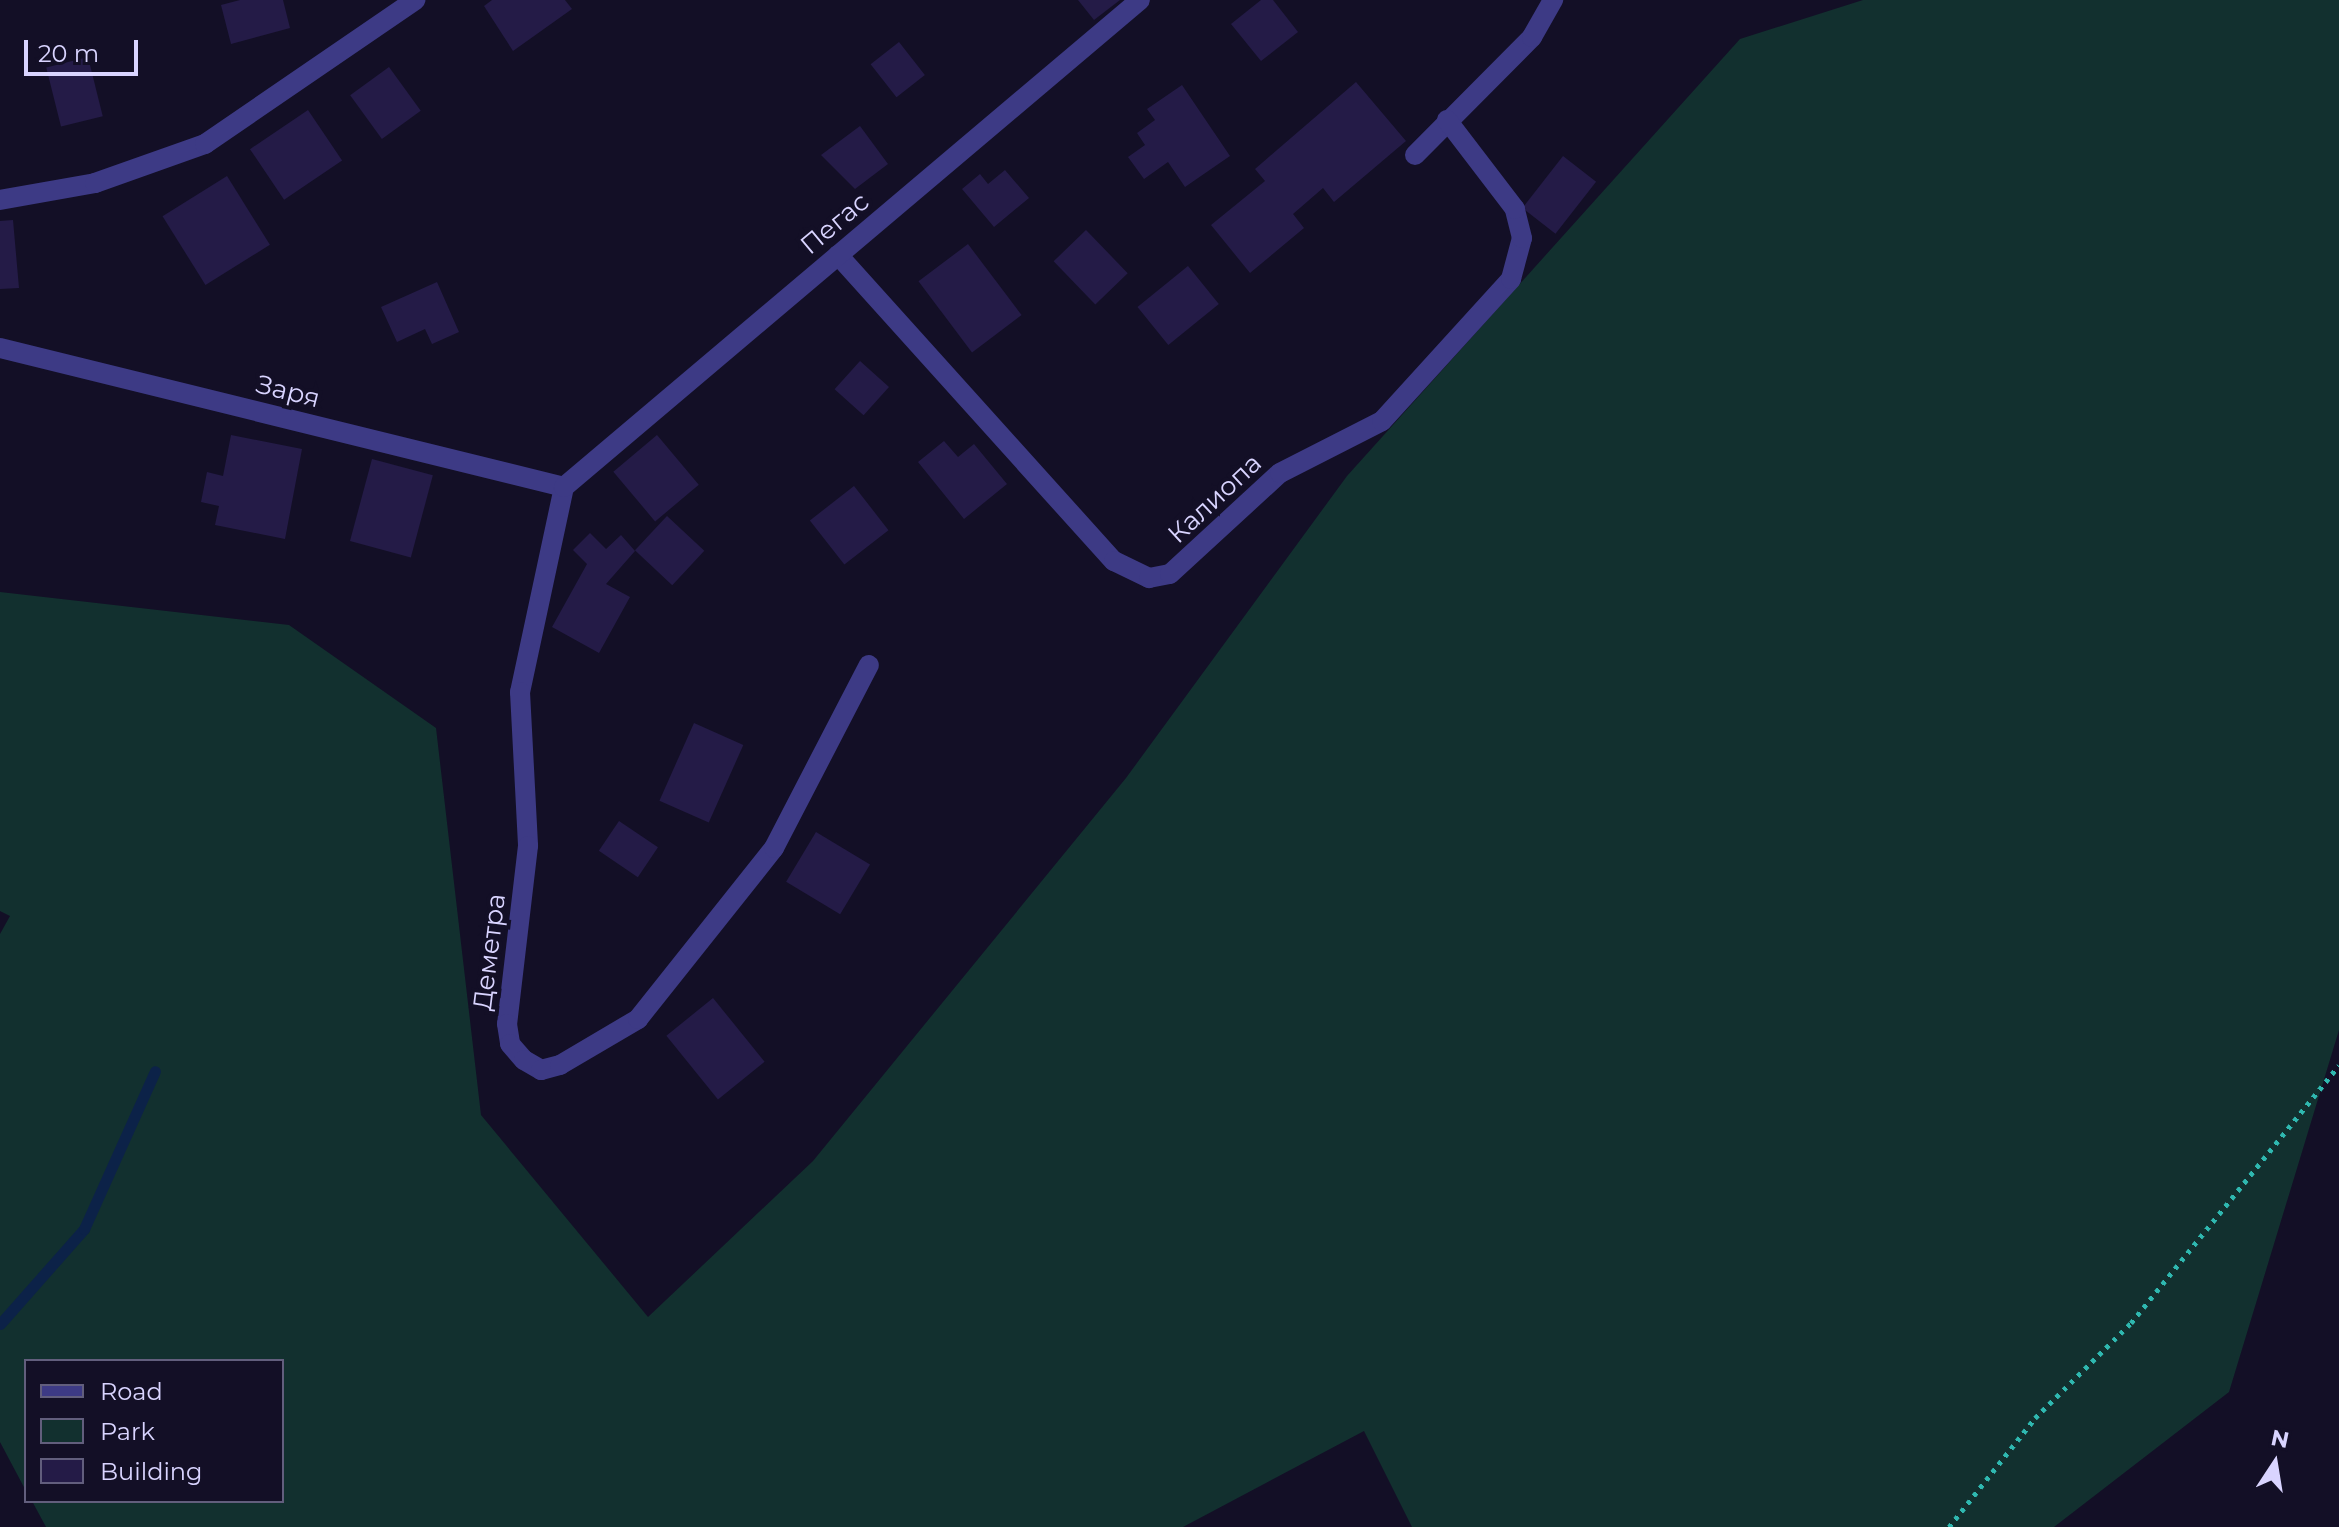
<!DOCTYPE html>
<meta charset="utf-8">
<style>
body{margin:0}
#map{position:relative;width:2339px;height:1527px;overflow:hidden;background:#130f26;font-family:Montserrat,sans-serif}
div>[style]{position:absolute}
.green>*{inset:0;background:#12302f}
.stream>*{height:11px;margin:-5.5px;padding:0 5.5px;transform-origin:5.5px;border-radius:5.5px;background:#0c2248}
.building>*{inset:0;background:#241b47;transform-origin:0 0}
.path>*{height:5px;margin-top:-2.5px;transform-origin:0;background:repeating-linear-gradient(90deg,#2fb8b0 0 4px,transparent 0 10px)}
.street>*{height:20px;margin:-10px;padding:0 10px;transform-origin:10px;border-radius:10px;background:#3d3a85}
span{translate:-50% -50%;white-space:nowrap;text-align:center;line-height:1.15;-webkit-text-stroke:8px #130f26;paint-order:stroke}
.street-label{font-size:26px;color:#d9d4ff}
.legend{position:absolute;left:24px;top:1359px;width:260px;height:144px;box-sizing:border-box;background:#130f26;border:2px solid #625e7d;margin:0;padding:10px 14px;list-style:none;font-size:24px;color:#d9d4ff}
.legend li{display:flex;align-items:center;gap:16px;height:40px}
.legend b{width:40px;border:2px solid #625e7d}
.north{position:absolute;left:2235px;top:1423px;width:80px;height:80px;-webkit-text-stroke:6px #130f26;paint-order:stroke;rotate:12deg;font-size:22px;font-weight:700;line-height:32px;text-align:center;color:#d9d4ff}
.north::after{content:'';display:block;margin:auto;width:28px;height:36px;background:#d9d4ff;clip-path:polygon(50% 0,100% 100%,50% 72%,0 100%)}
.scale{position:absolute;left:24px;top:40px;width:114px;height:36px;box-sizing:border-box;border:4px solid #d9d4ff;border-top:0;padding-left:10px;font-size:24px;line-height:28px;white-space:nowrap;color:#d9d4ff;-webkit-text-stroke:6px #130f26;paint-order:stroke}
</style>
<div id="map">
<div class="green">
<i style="clip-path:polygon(1863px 0,2339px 0,2339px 1030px,2229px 1392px,2054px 1527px,1412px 1527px,1364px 1431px,1183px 1527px,46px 1527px,32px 1501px,282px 1501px,282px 1361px,26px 1361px,26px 1491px,0 1442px,0 934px,10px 916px,0 911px,0 592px,289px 625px,436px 728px,481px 1115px,648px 1317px,813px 1161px,1126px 778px,1347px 476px,1740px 39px)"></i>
</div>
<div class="stream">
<i style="left:0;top:1324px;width:127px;rotate:-48.5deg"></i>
<i style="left:84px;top:1229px;width:173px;rotate:-65.8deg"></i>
</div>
<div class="building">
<i style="clip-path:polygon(240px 0,283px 0,290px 28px,231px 44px,221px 5px)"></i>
<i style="clip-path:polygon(492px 0,565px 0,572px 9px,513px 51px,484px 6px)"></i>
<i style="clip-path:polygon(1078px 0,1120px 0,1094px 20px)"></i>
<i style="clip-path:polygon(1261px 0,1273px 0,1298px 32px,1261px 61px,1231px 24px)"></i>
<i style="left:899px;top:42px;width:42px;height:36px;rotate:52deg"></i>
<i style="left:88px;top:57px;width:61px;height:43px;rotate:76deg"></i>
<i style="left:389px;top:67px;width:54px;height:48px;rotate:54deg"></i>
<i style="clip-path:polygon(1356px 82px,1406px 141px,1334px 202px,1323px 188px,1293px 214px,1304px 228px,1250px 273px,1211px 225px,1265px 181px,1255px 169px)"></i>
<i style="clip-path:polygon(1182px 85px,1230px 156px,1185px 187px,1168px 162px,1144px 179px,1128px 157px,1145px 145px,1137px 133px,1155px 120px,1147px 109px)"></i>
<i style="left:308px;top:110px;width:61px;height:70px;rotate:56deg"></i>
<i style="clip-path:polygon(860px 126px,888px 164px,855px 189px,821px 155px)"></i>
<i style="left:1563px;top:156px;width:42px;height:66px;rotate:38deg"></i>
<i style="clip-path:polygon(1005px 170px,1029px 198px,994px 227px,962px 189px,980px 174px,988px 184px)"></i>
<i style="left:227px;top:176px;width:81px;height:76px;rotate:58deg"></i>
<i style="clip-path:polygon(13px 220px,19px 288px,0 289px,0 221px)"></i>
<i style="left:1086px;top:230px;width:60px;height:45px;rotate:46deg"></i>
<i style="left:968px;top:244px;width:89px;height:62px;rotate:53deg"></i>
<i style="left:1188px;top:266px;width:49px;height:65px;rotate:51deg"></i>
<i style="clip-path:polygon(437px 282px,459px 332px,432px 344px,425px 329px,397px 342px,381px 307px)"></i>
<i style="left:860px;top:361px;width:39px;height:38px;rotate:42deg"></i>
<i style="clip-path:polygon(231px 435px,302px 449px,285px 539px,215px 525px,219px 506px,201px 502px,207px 472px,223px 476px)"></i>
<i style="left:657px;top:435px;width:65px;height:57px;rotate:50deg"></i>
<i style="clip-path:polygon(944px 441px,958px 457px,974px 444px,1007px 484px,964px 519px,918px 462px)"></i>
<i style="left:372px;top:459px;width:63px;height:85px;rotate:15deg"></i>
<i style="left:854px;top:486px;width:56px;height:56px;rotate:52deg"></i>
<i style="left:667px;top:516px;width:51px;height:47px;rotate:43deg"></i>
<i style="clip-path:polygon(590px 533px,606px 549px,621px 535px,635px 551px,606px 584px,630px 597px,599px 653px,552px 627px,587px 564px,573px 550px)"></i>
<i style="left:694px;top:723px;width:54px;height:85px;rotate:24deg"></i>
<i style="left:619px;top:821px;width:47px;height:36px;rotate:34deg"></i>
<i style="left:816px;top:832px;width:63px;height:58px;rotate:31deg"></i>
<i style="left:713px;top:998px;width:82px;height:60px;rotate:51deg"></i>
</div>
<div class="path">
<i style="left:1949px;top:1527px;width:139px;rotate:-51.7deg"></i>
<i style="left:2035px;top:1418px;width:135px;rotate:-44.7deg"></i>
<i style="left:2131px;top:1323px;width:331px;rotate:-51.1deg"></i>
</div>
<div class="street">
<i style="left:1415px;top:155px;width:166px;rotate:-45.2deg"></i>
<i style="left:1532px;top:37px;width:43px;rotate:-60.4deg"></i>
<i style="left:0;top:200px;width:97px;rotate:-10.1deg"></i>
<i style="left:95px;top:183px;width:117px;rotate:-19.5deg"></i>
<i style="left:205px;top:144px;width:255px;rotate:-34.4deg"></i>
<i style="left:838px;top:255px;width:412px;rotate:48deg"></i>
<i style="left:1114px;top:561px;width:39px;rotate:26deg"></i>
<i style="left:1149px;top:578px;width:21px;rotate:-11deg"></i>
<i style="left:1170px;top:574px;width:149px;rotate:-42.6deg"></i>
<i style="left:1280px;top:473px;width:114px;rotate:-27deg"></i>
<i style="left:1382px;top:421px;width:192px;rotate:-47.7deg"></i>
<i style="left:1511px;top:279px;width:42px;rotate:-75deg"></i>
<i style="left:1522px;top:238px;width:30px;rotate:-104deg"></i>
<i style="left:1515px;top:209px;width:112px;rotate:-127.4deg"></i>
<i style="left:0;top:348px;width:581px;rotate:13.84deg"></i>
<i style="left:564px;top:487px;width:210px;rotate:102.1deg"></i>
<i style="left:520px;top:692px;width:154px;rotate:87deg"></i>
<i style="left:528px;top:846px;width:179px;rotate:96.7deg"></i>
<i style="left:507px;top:1024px;width:20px;rotate:81deg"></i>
<i style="left:510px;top:1044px;width:21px;rotate:49deg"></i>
<i style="left:524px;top:1060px;width:20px;rotate:30deg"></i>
<i style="left:541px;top:1070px;width:20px;rotate:-15deg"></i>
<i style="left:560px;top:1065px;width:91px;rotate:-30.5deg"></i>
<i style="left:638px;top:1019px;width:218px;rotate:-51.5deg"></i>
<i style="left:774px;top:848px;width:206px;rotate:-62.6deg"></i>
<i style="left:564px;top:487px;width:754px;rotate:-40.21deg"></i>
</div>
<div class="street-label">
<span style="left:835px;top:224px;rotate:-40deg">Пегас</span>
<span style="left:288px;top:392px;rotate:14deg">Заря</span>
<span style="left:1215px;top:499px;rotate:-43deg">Калиопа</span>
<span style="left:490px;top:952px;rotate:-83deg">Деметра</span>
</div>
<ul class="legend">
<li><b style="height:10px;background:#3d3a85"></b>Road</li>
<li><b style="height:22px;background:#12302f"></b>Park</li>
<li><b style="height:22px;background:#241b47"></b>Building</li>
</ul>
<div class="north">N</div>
<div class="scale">20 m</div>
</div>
